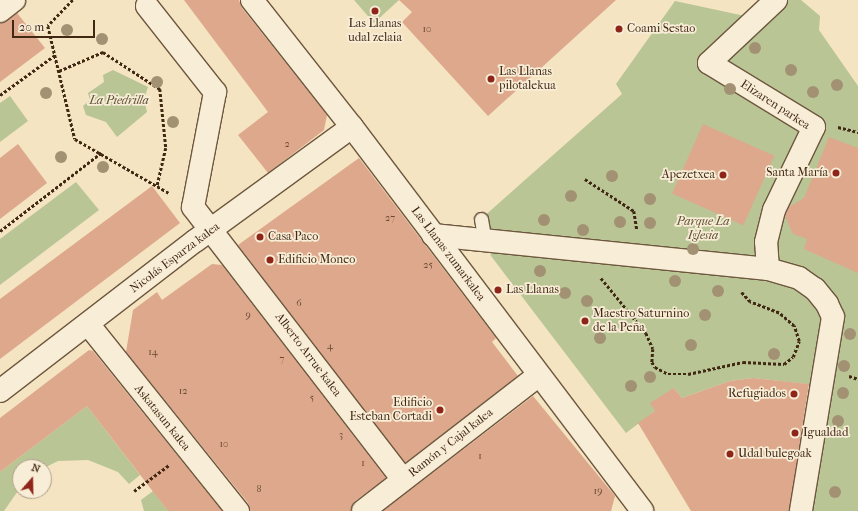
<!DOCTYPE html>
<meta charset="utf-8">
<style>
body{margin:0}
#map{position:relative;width:858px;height:511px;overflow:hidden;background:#f4e4c1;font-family:"IM FELL French Canon",serif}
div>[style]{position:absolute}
.green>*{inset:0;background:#b9c595}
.building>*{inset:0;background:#dda88b;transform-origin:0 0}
.path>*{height:2.5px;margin-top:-1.25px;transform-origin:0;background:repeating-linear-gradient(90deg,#412813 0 3px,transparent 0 5px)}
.roads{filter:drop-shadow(1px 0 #6e573e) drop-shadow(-1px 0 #6e573e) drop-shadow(0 1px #6e573e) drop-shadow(0 -1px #6e573e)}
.service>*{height:13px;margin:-6.5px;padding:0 6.5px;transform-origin:6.5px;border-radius:6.5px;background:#f8edd7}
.minor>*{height:22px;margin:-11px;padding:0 11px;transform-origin:11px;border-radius:11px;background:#f8edd7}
.trees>*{width:12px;height:12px;margin:-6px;border-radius:50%;background:#a29273}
.dots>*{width:11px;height:11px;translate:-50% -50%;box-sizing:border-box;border:2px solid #f8edd7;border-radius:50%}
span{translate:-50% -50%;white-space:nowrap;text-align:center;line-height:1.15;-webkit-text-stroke:3.5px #f8edd7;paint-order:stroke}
.number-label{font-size:10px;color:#684831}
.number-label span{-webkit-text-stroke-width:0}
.poi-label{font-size:12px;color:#412813}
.left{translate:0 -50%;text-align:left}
.right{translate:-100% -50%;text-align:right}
.park-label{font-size:12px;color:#5f4f34;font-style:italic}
.street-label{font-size:12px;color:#412813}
.north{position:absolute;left:12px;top:459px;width:40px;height:40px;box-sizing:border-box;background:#f8edd7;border:1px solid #af9e89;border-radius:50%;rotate:20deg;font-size:11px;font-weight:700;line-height:16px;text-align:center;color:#412813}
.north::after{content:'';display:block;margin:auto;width:14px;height:18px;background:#8f2418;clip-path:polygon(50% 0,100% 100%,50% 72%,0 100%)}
.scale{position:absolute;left:12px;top:20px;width:83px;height:18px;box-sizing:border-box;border:2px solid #412813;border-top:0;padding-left:5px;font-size:12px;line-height:14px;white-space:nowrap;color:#412813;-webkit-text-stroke:3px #f8edd7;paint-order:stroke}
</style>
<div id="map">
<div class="green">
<i style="clip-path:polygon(354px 0,399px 0,374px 23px)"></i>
<i style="clip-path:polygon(762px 0,801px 0,820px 16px,819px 30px,858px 86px,858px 511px,792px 511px,812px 387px,806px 384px,753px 378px,730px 381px,682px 398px,674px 388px,655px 411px,626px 433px,491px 256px,481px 219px,622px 94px,616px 84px,675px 1px,745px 16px)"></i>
<i style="clip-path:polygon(113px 70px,148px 87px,144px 99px,147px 112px,117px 137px,106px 122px,86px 115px,83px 106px,90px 100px,88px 93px,104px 82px,103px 75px)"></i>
<i style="clip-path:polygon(10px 96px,28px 121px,0 142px,0 103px)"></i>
<i style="clip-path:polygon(76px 182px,99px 210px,0 285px,0 239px)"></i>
<i style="clip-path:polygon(87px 406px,140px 475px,129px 484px,118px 472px,88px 460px,58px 461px,44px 468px,20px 467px,20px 488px,4px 511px,0 511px,0 472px)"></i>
<i style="clip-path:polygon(153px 491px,168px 511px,144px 511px,141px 500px)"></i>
</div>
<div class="building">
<i style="clip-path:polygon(184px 0,239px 0,242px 8px,327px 115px,324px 130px,268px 173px,238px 135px,268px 112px)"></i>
<i style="clip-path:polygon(399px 0,616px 0,488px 116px,402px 22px,412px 12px)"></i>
<i style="clip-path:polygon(17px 13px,45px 48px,0 82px,0 23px)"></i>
<i style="left:703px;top:124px;width:78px;height:76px;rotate:24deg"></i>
<i style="clip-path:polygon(829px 137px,858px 148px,858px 273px,804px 249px,807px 239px,793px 234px,785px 216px,789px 207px,804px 198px)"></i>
<i style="clip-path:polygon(18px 144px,47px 183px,0 219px,0 158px)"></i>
<i style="clip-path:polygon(359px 158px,496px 338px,492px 342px,518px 376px,405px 463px,238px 245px)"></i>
<i style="clip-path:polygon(152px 186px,180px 223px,0 359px,0 299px)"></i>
<i style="clip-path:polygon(212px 264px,222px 265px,386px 478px,355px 501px,351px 511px,250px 511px,248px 503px,126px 352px,133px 310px,157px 292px,162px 300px)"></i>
<i style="clip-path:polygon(89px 350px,93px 351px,222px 511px,168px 511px,87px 406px,0 472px,0 418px)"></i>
<i style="clip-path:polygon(753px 378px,809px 384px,789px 511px,691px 511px,638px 423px,655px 411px,650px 403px,674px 388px,682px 398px,730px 381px)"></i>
<i style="clip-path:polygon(533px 396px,615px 496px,611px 511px,383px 511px)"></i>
</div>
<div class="path">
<i style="left:73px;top:0;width:36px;rotate:134deg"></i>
<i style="left:48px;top:26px;width:116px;rotate:76.6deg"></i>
<i style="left:75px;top:139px;width:108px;rotate:29.9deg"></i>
<i style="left:59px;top:71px;width:48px;rotate:-23.4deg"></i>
<i style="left:103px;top:52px;width:68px;rotate:33deg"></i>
<i style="left:160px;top:89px;width:59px;rotate:84.2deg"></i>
<i style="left:166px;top:148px;width:39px;rotate:103deg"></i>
<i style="left:0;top:95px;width:68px;rotate:-36deg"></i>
<i style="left:838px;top:127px;width:21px;rotate:14deg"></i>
<i style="left:585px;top:179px;width:59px;rotate:33.1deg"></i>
<i style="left:634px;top:211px;width:19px;rotate:81deg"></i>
<i style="left:0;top:231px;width:128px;rotate:-37.7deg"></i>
<i style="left:601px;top:278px;width:71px;rotate:50.7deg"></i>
<i style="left:646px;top:333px;width:17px;rotate:66deg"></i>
<i style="left:653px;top:349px;width:13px;rotate:94deg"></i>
<i style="left:652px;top:362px;width:6px;rotate:59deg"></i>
<i style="left:655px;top:367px;width:15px;rotate:28deg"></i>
<i style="left:668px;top:374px;width:20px"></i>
<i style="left:688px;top:374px;width:56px;rotate:-12.3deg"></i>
<i style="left:743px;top:362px;width:41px;rotate:2.8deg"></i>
<i style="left:784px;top:364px;width:11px;rotate:-38deg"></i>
<i style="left:793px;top:357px;width:17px;rotate:-69deg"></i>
<i style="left:799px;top:341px;width:16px;rotate:-108deg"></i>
<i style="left:794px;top:326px;width:20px;rotate:-139deg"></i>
<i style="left:779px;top:313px;width:31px;rotate:-159deg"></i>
<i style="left:750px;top:302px;width:13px;rotate:-132deg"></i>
<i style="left:849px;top:376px;width:9px;rotate:18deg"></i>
<i style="left:134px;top:491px;width:44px;rotate:-36.6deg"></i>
</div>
<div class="roads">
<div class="service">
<i style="left:481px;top:219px;width:22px;rotate:80deg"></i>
</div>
<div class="minor">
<i style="left:252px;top:0;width:162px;rotate:51.8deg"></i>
<i style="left:352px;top:127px;width:481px;rotate:52.9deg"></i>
<i style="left:147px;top:6px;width:110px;rotate:51.7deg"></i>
<i style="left:215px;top:92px;width:117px;rotate:100.8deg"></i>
<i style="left:193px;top:207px;width:344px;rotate:52.4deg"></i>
<i style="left:0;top:11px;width:18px;rotate:-38deg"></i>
<i style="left:433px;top:235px;width:337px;rotate:5.8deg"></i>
<i style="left:768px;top:269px;width:32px;rotate:16deg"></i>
<i style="left:799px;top:278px;width:19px;rotate:35deg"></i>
<i style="left:815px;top:289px;width:19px;rotate:51deg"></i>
<i style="left:827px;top:304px;width:14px;rotate:65deg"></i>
<i style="left:833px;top:317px;width:197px;rotate:99.4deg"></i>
<i style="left:768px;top:269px;width:27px;rotate:-94deg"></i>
<i style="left:766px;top:242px;width:33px;rotate:-76deg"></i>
<i style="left:774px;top:210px;width:92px;rotate:-64.3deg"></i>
<i style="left:814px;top:127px;width:123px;rotate:-148.6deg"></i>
<i style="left:709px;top:63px;width:92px;rotate:-43.2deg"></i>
<i style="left:88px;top:324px;width:240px;rotate:51.3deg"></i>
<i style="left:0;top:391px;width:246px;rotate:-37.6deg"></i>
<i style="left:195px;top:241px;width:194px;rotate:-36deg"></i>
<i style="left:363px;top:511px;width:222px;rotate:-37.7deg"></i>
</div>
</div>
<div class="trees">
<i style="left:67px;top:30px"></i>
<i style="left:102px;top:39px"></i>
<i style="left:755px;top:48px"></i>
<i style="left:791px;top:70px"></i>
<i style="left:157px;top:82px"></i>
<i style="left:837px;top:85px"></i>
<i style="left:730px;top:89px"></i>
<i style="left:813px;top:92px"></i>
<i style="left:46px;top:93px"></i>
<i style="left:173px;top:122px"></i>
<i style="left:61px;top:157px"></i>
<i style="left:103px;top:167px"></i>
<i style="left:612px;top:176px"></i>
<i style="left:571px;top:196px"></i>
<i style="left:650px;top:199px"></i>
<i style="left:544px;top:220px"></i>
<i style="left:620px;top:222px"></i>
<i style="left:650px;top:223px"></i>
<i style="left:583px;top:230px"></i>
<i style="left:693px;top:249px"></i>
<i style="left:540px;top:271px"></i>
<i style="left:675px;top:281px"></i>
<i style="left:718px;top:291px"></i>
<i style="left:565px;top:293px"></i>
<i style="left:587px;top:301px"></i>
<i style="left:705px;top:315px"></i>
<i style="left:850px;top:334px"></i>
<i style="left:600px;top:338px"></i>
<i style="left:691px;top:345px"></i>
<i style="left:774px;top:354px"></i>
<i style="left:844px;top:366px"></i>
<i style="left:650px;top:377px"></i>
<i style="left:631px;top:386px"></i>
<i style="left:843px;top:393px"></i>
<i style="left:838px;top:421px"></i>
<i style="left:835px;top:492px"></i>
</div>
<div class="dots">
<i style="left:375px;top:11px;background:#8f2418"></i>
<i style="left:619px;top:29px;background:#8f2418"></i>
<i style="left:491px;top:79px;background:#8f2418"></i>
<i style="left:836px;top:173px;background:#8f2418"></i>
<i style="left:723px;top:175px;background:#8f2418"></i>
<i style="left:260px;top:237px;background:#8f2418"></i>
<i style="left:270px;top:260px;background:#8f2418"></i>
<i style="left:498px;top:290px;background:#8f2418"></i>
<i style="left:585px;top:321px;background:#8f2418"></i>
<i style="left:794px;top:394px;background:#8f2418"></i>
<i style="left:440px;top:410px;background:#8f2418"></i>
<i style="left:795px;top:433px;background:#8f2418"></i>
<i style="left:730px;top:454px;background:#8f2418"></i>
</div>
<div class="number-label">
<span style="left:427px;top:30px">10</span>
<span style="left:287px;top:145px">2</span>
<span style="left:390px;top:219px">27</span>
<span style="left:428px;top:266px">25</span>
<span style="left:299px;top:304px">6</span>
<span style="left:248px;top:316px">9</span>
<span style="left:330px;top:347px">4</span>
<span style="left:153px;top:353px">14</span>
<span style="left:282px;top:360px">7</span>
<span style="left:183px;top:392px">12</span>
<span style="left:312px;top:399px">5</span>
<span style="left:341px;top:436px">3</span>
<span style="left:224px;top:445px">10</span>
<span style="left:480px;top:457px">1</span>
<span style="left:363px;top:464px">1</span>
<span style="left:259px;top:490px">8</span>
<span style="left:598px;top:492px">19</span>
</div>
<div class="poi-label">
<span style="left:375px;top:31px">Las Llanas<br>udal zelaia</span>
<span class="left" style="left:627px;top:29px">Coami Sestao</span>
<span class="left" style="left:499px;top:79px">Las Llanas<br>pilotalekua</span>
<span class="right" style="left:828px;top:173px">Santa María</span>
<span class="right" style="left:715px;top:175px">Apezetxea</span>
<span class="left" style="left:268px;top:237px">Casa Paco</span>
<span class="left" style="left:278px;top:260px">Edificio Moneo</span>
<span class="left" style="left:506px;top:290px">Las Llanas</span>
<span class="left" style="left:593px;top:321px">Maestro Saturnino<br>de la Peña</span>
<span class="right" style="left:786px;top:394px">Refugiados</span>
<span class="right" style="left:432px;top:410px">Edificio<br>Esteban Cortadi</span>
<span class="left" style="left:803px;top:433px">Igualdad</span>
<span class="left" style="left:738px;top:454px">Udal bulegoak</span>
</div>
<div class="park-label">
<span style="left:119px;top:101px">La Piedrilla</span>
<span style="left:703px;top:229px">Parque La<br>Iglesia</span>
</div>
<div class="street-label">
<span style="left:775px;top:105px;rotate:33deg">Elizaren parkea</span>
<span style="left:448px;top:254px;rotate:53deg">Las Llanas zumarkalea</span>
<span style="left:175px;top:258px;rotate:-37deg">Nicolás Esparza kalea</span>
<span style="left:308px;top:355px;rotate:53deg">Alberto Arrue kalea</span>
<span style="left:162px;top:418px;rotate:51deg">Askatasun kalea</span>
<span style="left:451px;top:443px;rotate:-38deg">Ramón y Cajal kalea</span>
</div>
<div class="north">N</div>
<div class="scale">20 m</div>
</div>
